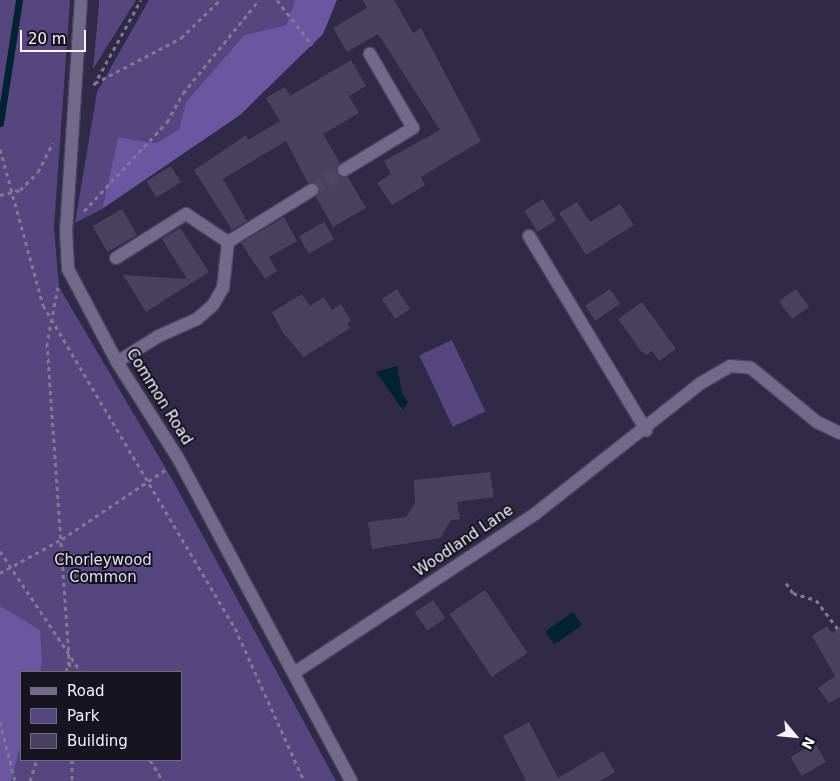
<!DOCTYPE html>
<style>
body{margin:0}
#map{position:relative;width:840px;height:781px;overflow:hidden;background:#302947;font-family:"DejaVu Sans",sans-serif}
div>[style]{position:absolute}
.green>*{inset:0;background:#55467f;transform-origin:0 0}
.forest>*{inset:0;background:#6a56a1}
.water>*{inset:0;background:#022231;transform-origin:0 0}
.stream>*{height:7px;margin:-3.5px;padding:0 3.5px;transform-origin:3.5px;border-radius:3.5px;background:#022231}
.building>*{inset:0;background:#484160;transform-origin:0 0}
.minor-tunnel>*{height:12px;margin-top:-6px;transform-origin:0;background:repeating-linear-gradient(90deg,#4e4763 0 12px,transparent 0 18px)}
.path>*{height:3px;margin-top:-1.5px;transform-origin:0;background:repeating-linear-gradient(90deg,#7f7a91 0 4px,transparent 0 8px)}
.roads{filter:drop-shadow(1px 0 #4c4561) drop-shadow(-1px 0 #4c4561) drop-shadow(0 1px #4c4561) drop-shadow(0 -1px #4c4561)}
.minor>*{height:12px;margin:-6px;padding:0 6px;transform-origin:6px;border-radius:6px;background:#716a8b}
span{translate:-50% -50%;white-space:nowrap;text-align:center;line-height:1.15;-webkit-text-stroke:4px #171422;paint-order:stroke}
.street-label{font-size:15px;color:#f5f3ff}
.park-label{font-size:15px;color:#e0dcf2}
.legend{position:absolute;left:20px;top:671px;width:162px;height:90px;box-sizing:border-box;background:#171422;border:1px solid #706d7a;margin:0;padding:6px 9px;list-style:none;font-size:15px;color:#f5f3ff}
.legend li{display:flex;align-items:center;gap:10px;height:25px}
.legend b{width:25px;border:1px solid #706d7a}
.north{position:absolute;left:770px;top:711px;width:50px;height:50px;-webkit-text-stroke:4px #171422;paint-order:stroke;rotate:118deg;font-size:14px;font-weight:700;line-height:20px;text-align:center;color:#f5f3ff}
.north::after{content:'';display:block;margin:auto;width:18px;height:22px;background:#f5f3ff;clip-path:polygon(50% 0,100% 100%,50% 72%,0 100%)}
.scale{position:absolute;left:20px;top:30px;width:66px;height:22px;box-sizing:border-box;border:2px solid #f5f3ff;border-top:0;padding-left:6px;font-size:15px;line-height:18px;white-space:nowrap;color:#f5f3ff;-webkit-text-stroke:4px #171422;paint-order:stroke}
</style>
<div id="map">
<div class="green">
<i style="clip-path:polygon(evenodd,0 0,70px 0,54px 227px,59px 287px,172px 479px,336px 781px,0 781px,0 0,21px 672px,181px 672px,181px 760px,21px 760px,21px 672px)"></i>
<i style="clip-path:polygon(99px 0,136px 0,93px 69px,99px 4px)"></i>
<i style="clip-path:polygon(149px 0,295px 0,286px 25px,244px 35px,186px 102px,179px 129px,156px 143px,118px 137px,102px 209px,75px 223px,97px 92px)"></i>
<i style="left:452px;top:340px;width:79px;height:36px;rotate:65deg"></i>
</div>
<div class="forest">
<i style="clip-path:polygon(295px 0,337px 0,323px 34px,240px 115px,102px 209px,118px 137px,156px 143px,179px 129px,186px 102px,244px 35px,286px 25px)"></i>
<i style="clip-path:polygon(0 606px,40px 630px,42px 662px,40px 672px,21px 672px,21px 743px,11px 781px,0 781px)"></i>
</div>
<div class="water">
<i style="clip-path:polygon(397px 366px,402px 394px,408px 402px,403px 410px,376px 372px)"></i>
<i style="left:573px;top:612px;width:16px;height:34px;rotate:55deg"></i>
</div>
<div class="stream">
<i style="left:0;top:123px;width:124px;rotate:-81.2deg"></i>
</div>
<div class="building">
<i style="clip-path:polygon(363px 0,394px 0,413px 33px,421px 28px,481px 141px,421px 177px,425px 185px,392px 205px,377px 183px,391px 174px,384px 161px,440px 130px,378px 34px,347px 52px,333px 28px,367px 8px)"></i>
<i style="clip-path:polygon(351px 60px,366px 86px,349px 96px,359px 113px,323px 134px,340px 163px,337px 174px,348px 177px,366px 208px,333px 227px,316px 197px,319px 186px,308px 183px,286px 141px,223px 179px,247px 221px,232px 230px,194px 170px,246px 135px,248px 140px,280px 121px,266px 98px,285px 87px,290px 96px)"></i>
<i style="left:171px;top:166px;width:19px;height:29px;rotate:58deg"></i>
<i style="left:543px;top:199px;width:25px;height:22px;rotate:58deg"></i>
<i style="clip-path:polygon(577px 202px,590px 222px,620px 204px,634px 225px,586px 255px,559px 213px)"></i>
<i style="left:122px;top:209px;width:30px;height:34px;rotate:60deg"></i>
<i style="clip-path:polygon(284px 217px,297px 241px,269px 257px,277px 271px,265px 279px,241px 243px)"></i>
<i style="left:324px;top:222px;width:20px;height:29px;rotate:60deg"></i>
<i style="clip-path:polygon(180px 228px,209px 272px,146px 312px,123px 275px,187px 279px,162px 239px)"></i>
<i style="left:397px;top:289px;width:24px;height:18px;rotate:57deg"></i>
<i style="left:610px;top:289px;width:18px;height:30px;rotate:56deg"></i>
<i style="left:796px;top:289px;width:22px;height:21px;rotate:54deg"></i>
<i style="clip-path:polygon(302px 294px,310px 306px,324px 297px,332px 310px,341px 304px,351px 321px,347px 324px,350px 328px,304px 357px,283px 333px,272px 312px)"></i>
<i style="clip-path:polygon(642px 302px,676px 349px,659px 361px,652px 351px,647px 355px,641px 351px,618px 319px)"></i>
<i style="clip-path:polygon(490px 472px,494px 497px,457px 502px,460px 519px,451px 520px,440px 538px,372px 549px,368px 522px,406px 517px,415px 503px,414px 480px)"></i>
<i style="left:485px;top:590px;width:76px;height:43px;rotate:56deg"></i>
<i style="left:433px;top:600px;width:22px;height:22px;rotate:56deg"></i>
<i style="clip-path:polygon(827px 626px,832px 633px,840px 627px,840px 697px,829px 703px,818px 688px,835px 676px,812px 636px)"></i>
<i style="clip-path:polygon(529px 722px,558px 778px,603px 751px,615px 772px,600px 781px,526px 781px,503px 736px)"></i>
<i style="left:815px;top:743px;width:22px;height:28px;rotate:60deg"></i>
</div>
<div class="minor-tunnel">
<i style="left:312px;top:190px;width:38px;rotate:-32deg"></i>
</div>
<div class="path">
<i style="left:277px;top:0;width:57px;rotate:52.1deg"></i>
<i style="left:95px;top:83px;width:97px;rotate:-27.6deg"></i>
<i style="left:181px;top:38px;width:54px;rotate:-44.3deg"></i>
<i style="left:94px;top:85px;width:97px;rotate:-61.1deg"></i>
<i style="left:0;top:149px;width:162px;rotate:74.6deg"></i>
<i style="left:43px;top:305px;width:376px;rotate:59.3deg"></i>
<i style="left:235px;top:628px;width:168px;rotate:65.7deg"></i>
<i style="left:0;top:195px;width:21px;rotate:-14deg"></i>
<i style="left:20px;top:190px;width:25px;rotate:-45deg"></i>
<i style="left:38px;top:172px;width:33px;rotate:-63deg"></i>
<i style="left:84px;top:211px;width:122px;rotate:-47deg"></i>
<i style="left:167px;top:122px;width:33px;rotate:-61deg"></i>
<i style="left:183px;top:93px;width:120px;rotate:-50.7deg"></i>
<i style="left:58px;top:287px;width:57px;rotate:101.1deg"></i>
<i style="left:47px;top:343px;width:330px;rotate:86deg"></i>
<i style="left:0;top:551px;width:146px;rotate:56.2deg"></i>
<i style="left:0;top:573px;width:71px;rotate:-28.7deg"></i>
<i style="left:62px;top:539px;width:124px;rotate:-33.8deg"></i>
<i style="left:786px;top:583px;width:12px;rotate:55deg"></i>
<i style="left:793px;top:593px;width:24px;rotate:17deg"></i>
<i style="left:816px;top:600px;width:40px;rotate:53deg"></i>
<i style="left:66px;top:672px;width:11px;rotate:-75deg"></i>
<i style="left:0;top:722px;width:61px;rotate:75.7deg"></i>
<i style="left:72px;top:760px;width:21px;rotate:90deg"></i>
<i style="left:150px;top:760px;width:25px;rotate:58deg"></i>
<i style="left:30px;top:781px;width:22px;rotate:-72deg"></i>
</div>
<div class="roads">
<div class="minor">
<i style="left:81px;top:0;width:230px;rotate:93.7deg"></i>
<i style="left:66px;top:230px;width:39px;rotate:87deg"></i>
<i style="left:68px;top:269px;width:105px;rotate:62.2deg"></i>
<i style="left:117px;top:362px;width:114px;rotate:57.6deg"></i>
<i style="left:178px;top:458px;width:366px;rotate:61.8deg"></i>
<i style="left:344px;top:170px;width:81px;rotate:-31.3deg"></i>
<i style="left:413px;top:128px;width:86px;rotate:-120.2deg"></i>
<i style="left:529px;top:236px;width:227px;rotate:58.9deg"></i>
<i style="left:116px;top:258px;width:83px;rotate:-32.2deg"></i>
<i style="left:186px;top:214px;width:50px;rotate:33.7deg"></i>
<i style="left:228px;top:242px;width:99px;rotate:-31.8deg"></i>
<i style="left:117px;top:362px;width:49px;rotate:-31.8deg"></i>
<i style="left:159px;top:336px;width:42px;rotate:-24.1deg"></i>
<i style="left:197px;top:319px;width:21px;rotate:-41deg"></i>
<i style="left:213px;top:305px;width:20px;rotate:-60deg"></i>
<i style="left:223px;top:288px;width:46px;rotate:-83.8deg"></i>
<i style="left:294px;top:673px;width:289px;rotate:-33.4deg"></i>
<i style="left:535px;top:514px;width:211px;rotate:-38.3deg"></i>
<i style="left:701px;top:383px;width:34px;rotate:-30deg"></i>
<i style="left:730px;top:366px;width:21px;rotate:5deg"></i>
<i style="left:751px;top:368px;width:85px;rotate:39.3deg"></i>
<i style="left:817px;top:422px;width:25px;rotate:26deg"></i>
</div>
</div>
<div class="street-label">
<span style="left:159px;top:397px;rotate:58deg">Common Road</span>
<span style="left:464px;top:541px;rotate:-34deg">Woodland Lane</span>
</div>
<div class="park-label">
<span style="left:103px;top:569px">Chorleywood<br>Common</span>
</div>
<ul class="legend">
<li><b style="height:6px;background:#716a8b"></b>Road</li>
<li><b style="height:14px;background:#55467f"></b>Park</li>
<li><b style="height:14px;background:#484160"></b>Building</li>
</ul>
<div class="north">N</div>
<div class="scale">20 m</div>
</div>
